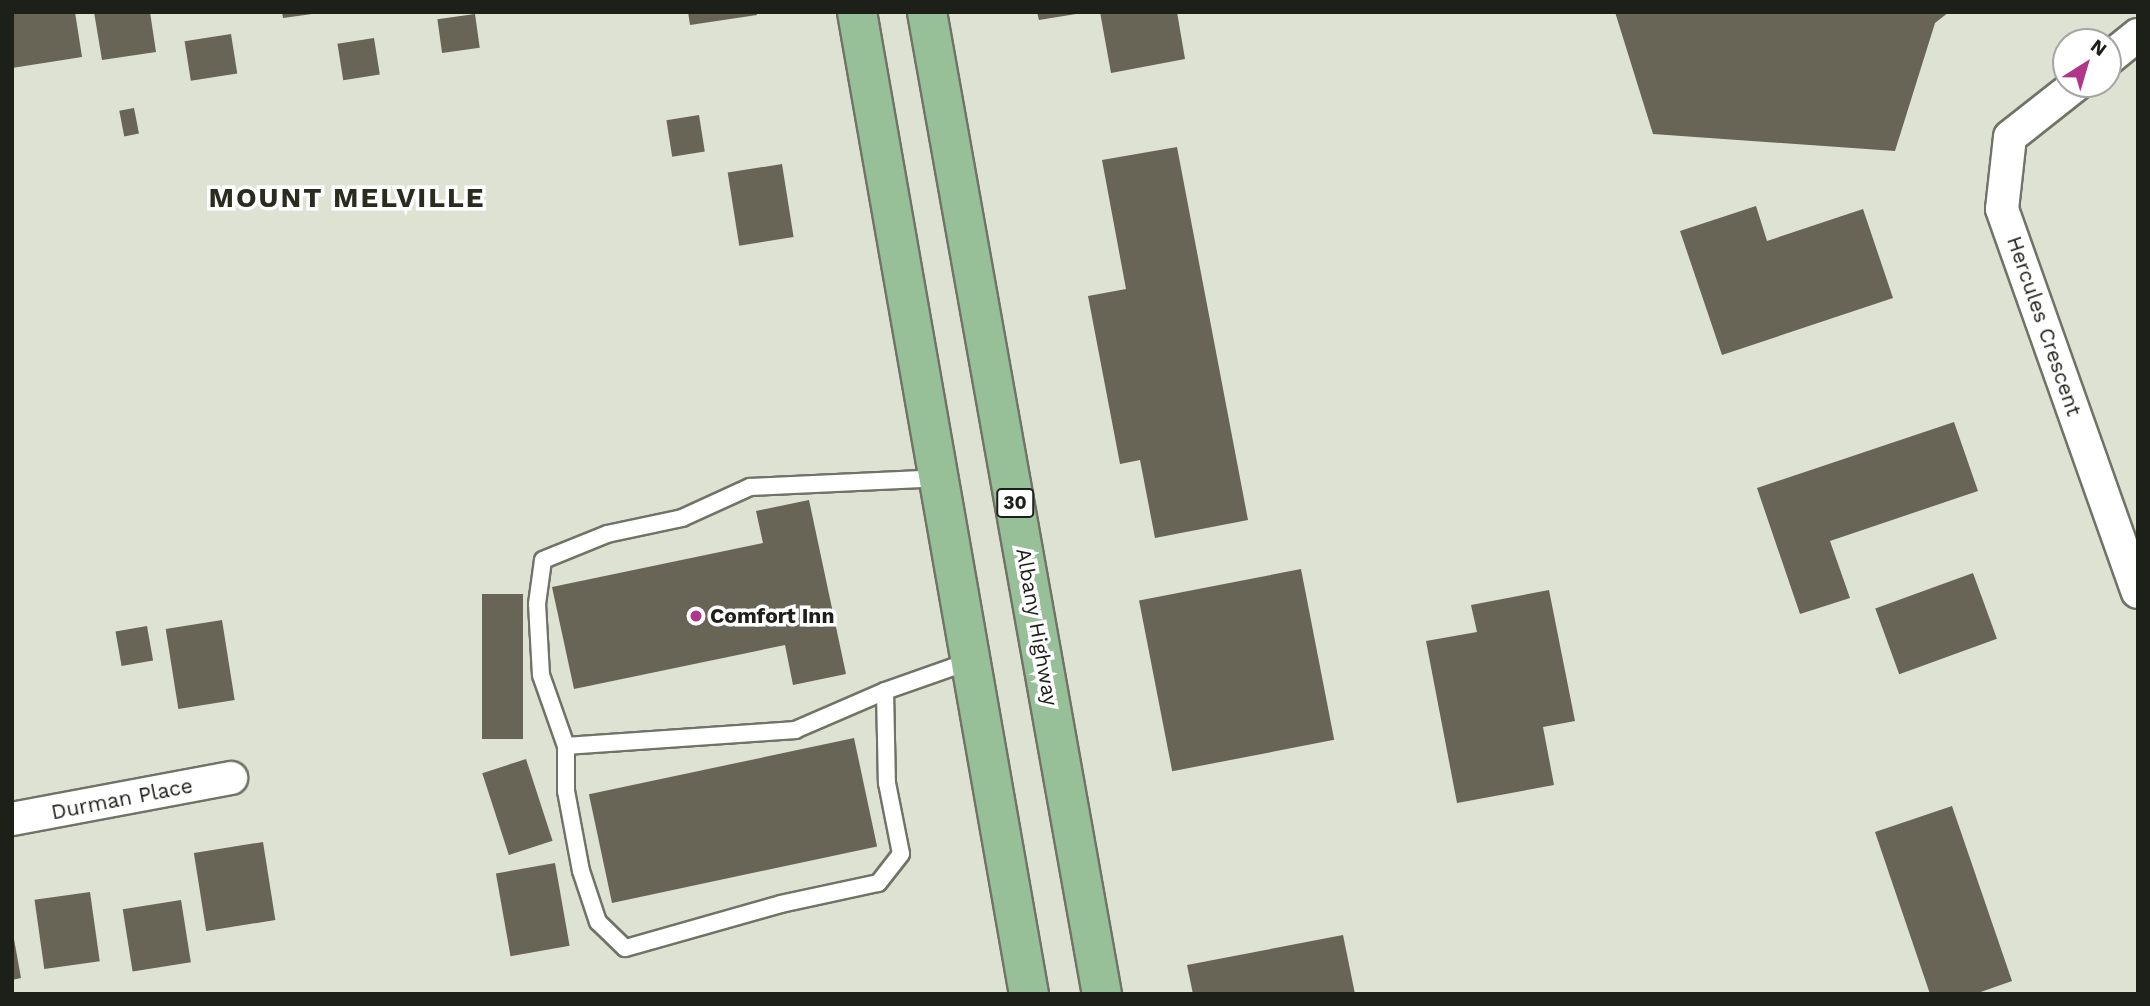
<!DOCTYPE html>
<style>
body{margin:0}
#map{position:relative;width:2150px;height:1006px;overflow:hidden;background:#dee2d2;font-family:"Work Sans",sans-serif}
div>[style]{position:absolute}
.building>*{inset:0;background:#686456;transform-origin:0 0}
.roads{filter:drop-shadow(2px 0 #707365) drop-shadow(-2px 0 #707365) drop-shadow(0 2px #707365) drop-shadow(0 -2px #707365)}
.service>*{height:16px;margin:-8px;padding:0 8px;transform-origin:8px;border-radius:8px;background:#fff}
.minor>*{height:32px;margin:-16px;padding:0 16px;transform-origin:16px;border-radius:16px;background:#fff}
.trunk>*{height:38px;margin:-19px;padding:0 19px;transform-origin:19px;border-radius:19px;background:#97c098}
.dots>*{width:19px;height:19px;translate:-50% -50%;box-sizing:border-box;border:4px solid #fff;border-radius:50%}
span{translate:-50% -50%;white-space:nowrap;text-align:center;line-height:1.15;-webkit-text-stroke:7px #fff;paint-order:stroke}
.shield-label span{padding:2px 5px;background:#fff;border:2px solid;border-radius:5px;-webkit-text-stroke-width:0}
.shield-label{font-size:19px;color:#1d1f19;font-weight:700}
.street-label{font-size:21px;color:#1d1f19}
.poi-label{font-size:21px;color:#1d1f19;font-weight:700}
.left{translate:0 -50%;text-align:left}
.district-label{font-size:28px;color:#292c1f;font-weight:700;letter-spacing:2px}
.frame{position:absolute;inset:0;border:14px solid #1d1f19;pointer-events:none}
.north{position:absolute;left:2052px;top:28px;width:70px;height:70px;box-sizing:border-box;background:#fff;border:2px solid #a5a5a3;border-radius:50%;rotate:37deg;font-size:19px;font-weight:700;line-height:28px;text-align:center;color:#1d1f19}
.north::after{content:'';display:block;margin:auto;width:24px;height:32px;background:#b03689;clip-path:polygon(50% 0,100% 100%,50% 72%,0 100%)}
</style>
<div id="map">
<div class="building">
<i style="clip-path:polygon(12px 12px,75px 12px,82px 57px,12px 68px)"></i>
<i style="clip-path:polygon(94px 12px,150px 12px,156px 52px,102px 60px)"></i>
<i style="clip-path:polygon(282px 12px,312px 12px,312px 14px,283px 18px)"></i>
<i style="clip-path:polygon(688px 12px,756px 12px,757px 15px,690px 25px)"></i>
<i style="clip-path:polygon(1037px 12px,1075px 12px,1076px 14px,1039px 20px)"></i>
<i style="clip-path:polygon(1100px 12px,1177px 12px,1185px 59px,1111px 73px)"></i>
<i style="clip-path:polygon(1615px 12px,1949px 12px,1935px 23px,1895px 151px,1653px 134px)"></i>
<i style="left:475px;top:14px;width:34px;height:38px;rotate:82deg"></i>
<i style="left:231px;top:34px;width:40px;height:47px;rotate:81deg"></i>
<i style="left:374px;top:38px;width:37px;height:37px;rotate:81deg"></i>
<i style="left:134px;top:108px;width:26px;height:15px;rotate:79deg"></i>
<i style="left:699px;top:115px;width:37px;height:33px;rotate:81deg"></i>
<i style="clip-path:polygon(1177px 147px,1248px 520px,1155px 538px,1140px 460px,1120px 464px,1088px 296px,1126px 289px,1102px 160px)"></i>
<i style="left:782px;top:164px;width:74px;height:55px;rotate:81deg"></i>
<i style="clip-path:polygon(1756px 206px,1767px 241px,1863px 209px,1893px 298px,1722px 355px,1680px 231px)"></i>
<i style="clip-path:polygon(1954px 422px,1978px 491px,1830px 541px,1850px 598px,1800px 614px,1757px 488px)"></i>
<i style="clip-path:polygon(809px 500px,846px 674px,793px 685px,785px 645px,574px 689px,552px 587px,763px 543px,756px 511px)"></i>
<i style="left:1301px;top:569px;width:174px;height:165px;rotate:79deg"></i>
<i style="left:1973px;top:573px;width:70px;height:104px;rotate:70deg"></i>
<i style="clip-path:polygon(1549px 590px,1575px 721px,1543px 727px,1554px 785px,1457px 803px,1426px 641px,1477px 632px,1471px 605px)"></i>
<i style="left:482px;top:594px;width:41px;height:145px"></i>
<i style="left:222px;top:620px;width:81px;height:57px;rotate:81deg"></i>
<i style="left:147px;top:626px;width:35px;height:32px;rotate:80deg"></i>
<i style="left:854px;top:738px;width:111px;height:271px;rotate:78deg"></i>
<i style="left:526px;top:759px;width:86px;height:46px;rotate:72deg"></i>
<i style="clip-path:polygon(1952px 806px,2012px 981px,1975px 994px,1930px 994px,1875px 832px)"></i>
<i style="left:263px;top:842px;width:79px;height:70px;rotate:81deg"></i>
<i style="left:555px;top:863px;width:84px;height:60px;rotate:80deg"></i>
<i style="left:90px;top:892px;width:70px;height:56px;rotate:82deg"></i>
<i style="left:181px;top:900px;width:63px;height:59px;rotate:81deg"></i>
<i style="clip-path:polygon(12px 928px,21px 978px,12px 980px)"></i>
<i style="clip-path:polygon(1343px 935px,1355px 994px,1193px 994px,1187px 965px)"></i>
</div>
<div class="roads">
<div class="service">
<i style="left:885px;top:691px;width:92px;rotate:88.8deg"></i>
<i style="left:887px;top:783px;width:72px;rotate:78.8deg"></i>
<i style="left:901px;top:854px;width:37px;rotate:128deg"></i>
<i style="left:878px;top:883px;width:99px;rotate:167.8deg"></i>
<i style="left:781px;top:904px;width:162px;rotate:164.2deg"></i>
<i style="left:625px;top:948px;width:37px;rotate:-136deg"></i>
<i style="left:598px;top:922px;width:54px;rotate:-108.4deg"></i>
<i style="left:581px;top:871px;width:81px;rotate:-100.6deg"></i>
<i style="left:566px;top:791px;width:45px;rotate:-90deg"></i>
<i style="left:566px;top:746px;width:75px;rotate:-109.4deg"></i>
<i style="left:541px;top:675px;width:71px;rotate:-93.2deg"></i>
<i style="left:537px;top:604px;width:44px;rotate:-82.2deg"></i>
<i style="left:543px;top:560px;width:69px;rotate:-22.1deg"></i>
<i style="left:607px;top:534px;width:77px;rotate:-12deg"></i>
<i style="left:682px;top:518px;width:75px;rotate:-24.5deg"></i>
<i style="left:750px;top:487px;width:188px;rotate:-2.7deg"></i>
<i style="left:566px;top:746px;width:230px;rotate:-4deg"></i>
<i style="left:795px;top:730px;width:98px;rotate:-23.4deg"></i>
<i style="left:885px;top:691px;width:90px;rotate:-19.4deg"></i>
</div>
<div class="minor">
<i style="left:2108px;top:59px;width:38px;rotate:-39deg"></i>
<i style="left:2077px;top:84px;width:85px;rotate:141.7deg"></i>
<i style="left:2010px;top:137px;width:72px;rotate:96.3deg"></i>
<i style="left:2002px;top:209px;width:406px;rotate:70.5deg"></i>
<i style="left:12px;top:819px;width:223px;rotate:-10.6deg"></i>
</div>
<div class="trunk">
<i style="left:857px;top:12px;width:997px;rotate:80.07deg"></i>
<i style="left:927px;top:12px;width:997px;rotate:79.9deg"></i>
</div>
</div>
<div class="dots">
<i style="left:696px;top:616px;background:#b03689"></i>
</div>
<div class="shield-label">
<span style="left:1015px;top:503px">30</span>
</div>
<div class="street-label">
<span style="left:2044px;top:326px;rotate:71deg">Hercules Crescent</span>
<span style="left:1037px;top:627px;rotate:80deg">Albany Highway</span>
<span style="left:122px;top:799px;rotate:-11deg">Durman Place</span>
</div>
<div class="poi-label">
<span class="left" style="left:710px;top:616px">Comfort Inn</span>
</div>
<div class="district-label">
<span style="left:347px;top:198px">MOUNT MELVILLE</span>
</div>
<div class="frame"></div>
<div class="north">N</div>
</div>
